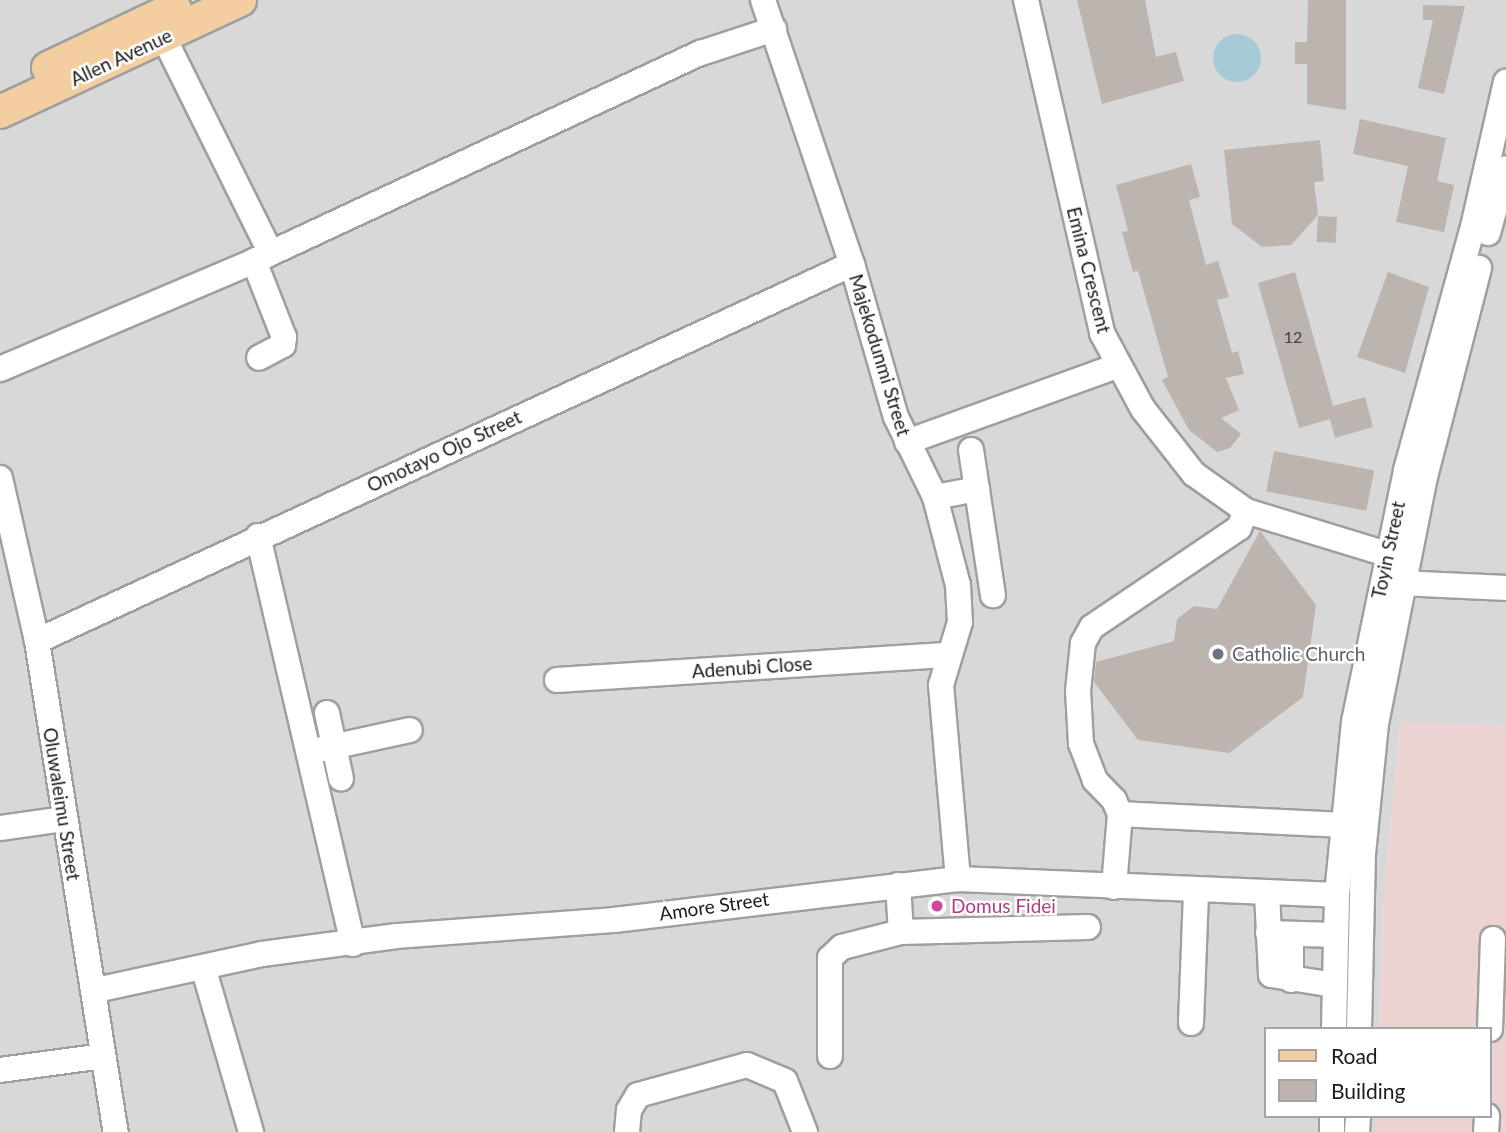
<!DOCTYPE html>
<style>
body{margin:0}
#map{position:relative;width:1506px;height:1132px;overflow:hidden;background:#ece8e2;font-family:Lato,sans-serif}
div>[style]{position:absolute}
.residential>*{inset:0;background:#d9d8d8}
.commercial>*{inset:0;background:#ebd3d2}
.water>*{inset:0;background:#a6cbd6}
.round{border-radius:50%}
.building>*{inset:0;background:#bcb4af;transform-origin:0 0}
.roads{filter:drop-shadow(2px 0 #9f9f9f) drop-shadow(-2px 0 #9f9f9f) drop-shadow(0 2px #9f9f9f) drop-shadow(0 -2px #9f9f9f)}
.minor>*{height:24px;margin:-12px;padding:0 12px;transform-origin:12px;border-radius:12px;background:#fff}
.major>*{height:32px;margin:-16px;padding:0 16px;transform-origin:16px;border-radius:16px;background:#f2cea1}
.dots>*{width:19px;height:19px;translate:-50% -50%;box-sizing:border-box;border:4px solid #fff;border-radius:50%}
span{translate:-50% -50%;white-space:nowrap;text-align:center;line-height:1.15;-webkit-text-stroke:5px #fff;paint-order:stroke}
.number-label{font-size:16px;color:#434140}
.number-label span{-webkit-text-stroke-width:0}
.street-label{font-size:19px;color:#1b1b1b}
.worship-label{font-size:19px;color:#5b616d}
.left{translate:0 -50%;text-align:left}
.hotel-label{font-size:19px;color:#b23c85}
.legend{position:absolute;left:1264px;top:1027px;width:228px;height:91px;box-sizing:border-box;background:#fff;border:2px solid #a4a4a4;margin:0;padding:9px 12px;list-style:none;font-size:21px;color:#1b1b1b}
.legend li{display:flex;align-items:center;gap:14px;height:35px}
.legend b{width:35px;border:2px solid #a4a4a4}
</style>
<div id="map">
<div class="residential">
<i style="clip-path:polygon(0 0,1506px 0,1506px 725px,1400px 723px,1383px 904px,1379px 1029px,1266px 1029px,1266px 1116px,1376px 1116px,1376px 1132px,0 1132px)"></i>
</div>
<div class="commercial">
<i style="clip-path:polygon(1400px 722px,1506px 725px,1506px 1132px,1376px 1132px,1376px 1116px,1490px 1116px,1490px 1029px,1379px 1029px,1383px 904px)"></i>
</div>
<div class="water">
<i class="round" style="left:1213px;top:34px;width:48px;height:48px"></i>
</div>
<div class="building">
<i style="clip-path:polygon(1077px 0,1145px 0,1156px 57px,1176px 52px,1184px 81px,1102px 104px)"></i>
<i style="clip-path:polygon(1308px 0,1346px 0,1346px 110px,1307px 104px,1307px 64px,1295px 64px,1295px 42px,1307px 42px)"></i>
<i style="clip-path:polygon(1423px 5px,1465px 6px,1444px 94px,1418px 88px,1433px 20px,1423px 20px)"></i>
<i style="clip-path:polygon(1360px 119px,1446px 138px,1437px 181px,1454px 185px,1444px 232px,1396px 222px,1408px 166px,1353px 154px)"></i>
<i style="clip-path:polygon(1320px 140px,1324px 181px,1314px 182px,1318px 215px,1291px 245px,1262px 247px,1232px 224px,1224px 150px)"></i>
<i style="clip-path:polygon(1191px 164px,1200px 197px,1189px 200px,1206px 265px,1218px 261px,1229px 297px,1217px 300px,1232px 353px,1238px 351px,1244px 374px,1226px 378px,1239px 410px,1221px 418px,1241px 434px,1230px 448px,1217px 452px,1189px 430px,1162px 380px,1168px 377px,1138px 271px,1133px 272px,1122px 232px,1128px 231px,1116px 185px)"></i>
<i style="left:1318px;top:216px;width:19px;height:26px;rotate:3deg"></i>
<i style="clip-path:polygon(1295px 272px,1333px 406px,1365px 397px,1373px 427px,1335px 438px,1330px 419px,1299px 428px,1258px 283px)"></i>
<i style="clip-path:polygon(1388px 272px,1429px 287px,1405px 373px,1357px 357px)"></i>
<i style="left:1274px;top:451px;width:102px;height:41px;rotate:11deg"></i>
<i style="clip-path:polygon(1260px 531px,1316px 605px,1303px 697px,1229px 753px,1138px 740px,1094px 682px,1096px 662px,1174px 641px,1177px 619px,1194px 606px,1217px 609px)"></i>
</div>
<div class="roads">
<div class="minor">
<i style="left:763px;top:0;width:279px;rotate:71.4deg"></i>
<i style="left:852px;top:264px;width:159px;rotate:74deg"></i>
<i style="left:896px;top:417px;width:89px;rotate:64deg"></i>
<i style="left:935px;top:497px;width:91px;rotate:75.4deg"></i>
<i style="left:958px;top:585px;width:37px;rotate:87deg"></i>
<i style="left:960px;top:622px;width:66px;rotate:106.8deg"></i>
<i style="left:941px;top:685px;width:195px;rotate:85deg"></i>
<i style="left:1026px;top:0;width:342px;rotate:77.1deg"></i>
<i style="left:1102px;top:333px;width:86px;rotate:61.7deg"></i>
<i style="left:1143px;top:409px;width:83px;rotate:51.9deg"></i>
<i style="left:1194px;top:474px;width:64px;rotate:35.4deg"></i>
<i style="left:1246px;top:511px;width:147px;rotate:17deg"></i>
<i style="left:164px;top:38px;width:239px;rotate:63.6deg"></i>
<i style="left:1488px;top:233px;width:67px;rotate:-74.5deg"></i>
<i style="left:254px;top:261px;width:82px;rotate:68.5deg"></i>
<i style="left:284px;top:337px;width:8px;rotate:97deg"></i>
<i style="left:283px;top:345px;width:27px;rotate:152deg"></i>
<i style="left:0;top:369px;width:276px;rotate:-23deg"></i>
<i style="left:254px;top:261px;width:493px;rotate:-25deg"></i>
<i style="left:701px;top:53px;width:77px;rotate:-18.2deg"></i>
<i style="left:907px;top:442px;width:223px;rotate:-19.9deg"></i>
<i style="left:971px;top:450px;width:147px;rotate:81.4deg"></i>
<i style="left:0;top:478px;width:167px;rotate:77.2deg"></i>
<i style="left:37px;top:641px;width:497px;rotate:80.9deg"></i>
<i style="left:935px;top:497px;width:43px;rotate:-10.8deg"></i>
<i style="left:258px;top:536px;width:419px;rotate:76.9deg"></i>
<i style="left:1401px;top:583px;width:105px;rotate:2.7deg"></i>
<i style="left:37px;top:641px;width:898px;rotate:-24.82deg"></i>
<i style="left:557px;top:680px;width:392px;rotate:-3.7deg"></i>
<i style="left:327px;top:713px;width:67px;rotate:78deg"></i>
<i style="left:309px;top:752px;width:103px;rotate:-12.3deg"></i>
<i style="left:1120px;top:814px;width:15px;rotate:-113deg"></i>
<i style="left:1114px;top:800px;width:28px;rotate:-134deg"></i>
<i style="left:1095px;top:780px;width:39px;rotate:-111deg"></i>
<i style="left:1081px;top:744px;width:53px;rotate:-93.2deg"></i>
<i style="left:1078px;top:691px;width:48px;rotate:-84.1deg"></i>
<i style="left:1083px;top:643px;width:18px;rotate:-61deg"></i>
<i style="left:1092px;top:627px;width:177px;rotate:-34deg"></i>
<i style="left:1239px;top:528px;width:18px;rotate:-68deg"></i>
<i style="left:0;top:828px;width:64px;rotate:-8.1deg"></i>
<i style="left:1114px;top:887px;width:73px;rotate:-85.3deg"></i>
<i style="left:1120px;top:814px;width:223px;rotate:2.8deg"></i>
<i style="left:1267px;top:893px;width:82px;rotate:87.2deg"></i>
<i style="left:1271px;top:975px;width:65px;rotate:8.9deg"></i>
<i style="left:901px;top:932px;width:187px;rotate:-1.5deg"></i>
<i style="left:1268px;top:933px;width:68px;rotate:1.7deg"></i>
<i style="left:1291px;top:934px;width:46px;rotate:90deg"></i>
<i style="left:204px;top:970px;width:169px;rotate:73.8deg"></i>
<i style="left:96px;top:990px;width:170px;rotate:-12.2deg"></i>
<i style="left:262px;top:954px;width:136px;rotate:-7.6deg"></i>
<i style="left:397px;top:936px;width:218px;rotate:-4.2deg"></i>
<i style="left:614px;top:920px;width:346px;rotate:-6.8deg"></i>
<i style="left:958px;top:879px;width:379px;rotate:2.4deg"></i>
<i style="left:1191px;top:1023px;width:133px;rotate:-87.8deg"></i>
<i style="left:1334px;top:1029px;width:134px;rotate:-88.7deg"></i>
<i style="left:1337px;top:895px;width:174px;rotate:-84.4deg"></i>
<i style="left:1354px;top:722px;width:257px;rotate:-78.3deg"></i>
<i style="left:1406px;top:470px;width:252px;rotate:-74.6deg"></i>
<i style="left:1473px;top:227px;width:149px;rotate:-77.2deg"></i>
<i style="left:1359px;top:1029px;width:175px;rotate:-88.7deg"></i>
<i style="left:1363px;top:854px;width:131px;rotate:-84.3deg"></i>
<i style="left:1376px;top:724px;width:252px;rotate:-78.8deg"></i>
<i style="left:1425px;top:477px;width:216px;rotate:-75.5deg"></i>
<i style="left:1490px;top:1029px;width:90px;rotate:-88.1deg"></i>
<i style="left:830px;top:1056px;width:98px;rotate:-90deg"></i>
<i style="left:830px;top:958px;width:16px;rotate:-43deg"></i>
<i style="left:842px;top:947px;width:61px;rotate:-14.3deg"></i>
<i style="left:901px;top:932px;width:47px;rotate:-93.7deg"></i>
<i style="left:0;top:1070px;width:104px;rotate:-7.7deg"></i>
<i style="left:627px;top:1132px;width:22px;rotate:-85deg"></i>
<i style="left:629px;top:1110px;width:17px;rotate:-59deg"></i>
<i style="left:638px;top:1095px;width:113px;rotate:-15.4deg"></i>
<i style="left:747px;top:1065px;width:41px;rotate:22.8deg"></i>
<i style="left:785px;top:1081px;width:55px;rotate:68.6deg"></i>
<i style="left:1332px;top:1132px;width:16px;rotate:-90deg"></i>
<i style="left:1357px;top:1132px;width:16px;rotate:-86deg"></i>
<i style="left:1486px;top:1132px;width:16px;rotate:-86deg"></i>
</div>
<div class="major">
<i style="left:48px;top:68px;width:140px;rotate:-25.3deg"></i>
<i style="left:0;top:112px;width:265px;rotate:-25deg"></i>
</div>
</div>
<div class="dots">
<i style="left:1218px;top:654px;background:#6b7280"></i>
<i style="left:937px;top:906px;background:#d1479c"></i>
</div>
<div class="number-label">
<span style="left:1293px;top:337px">12</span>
</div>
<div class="street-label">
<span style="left:121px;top:57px;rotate:-25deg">Allen Avenue</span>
<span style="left:1089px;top:270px;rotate:76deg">Emina Crescent</span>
<span style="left:880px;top:355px;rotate:73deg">Majekodunmi Street</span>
<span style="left:444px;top:451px;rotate:-25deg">Omotayo Ojo Street</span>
<span style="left:1388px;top:550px;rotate:-78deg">Toyin Street</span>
<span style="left:752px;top:667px;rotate:-4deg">Adenubi Close</span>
<span style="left:62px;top:804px;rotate:81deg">Oluwaleimu Street</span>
<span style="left:714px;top:906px;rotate:-8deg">Amore Street</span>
</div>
<div class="worship-label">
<span class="left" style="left:1232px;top:654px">Catholic Church</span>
</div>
<div class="hotel-label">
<span class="left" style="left:951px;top:906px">Domus Fidei</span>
</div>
<ul class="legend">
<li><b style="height:9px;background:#f2cea1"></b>Road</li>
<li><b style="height:19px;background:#bcb4af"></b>Building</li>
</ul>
</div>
